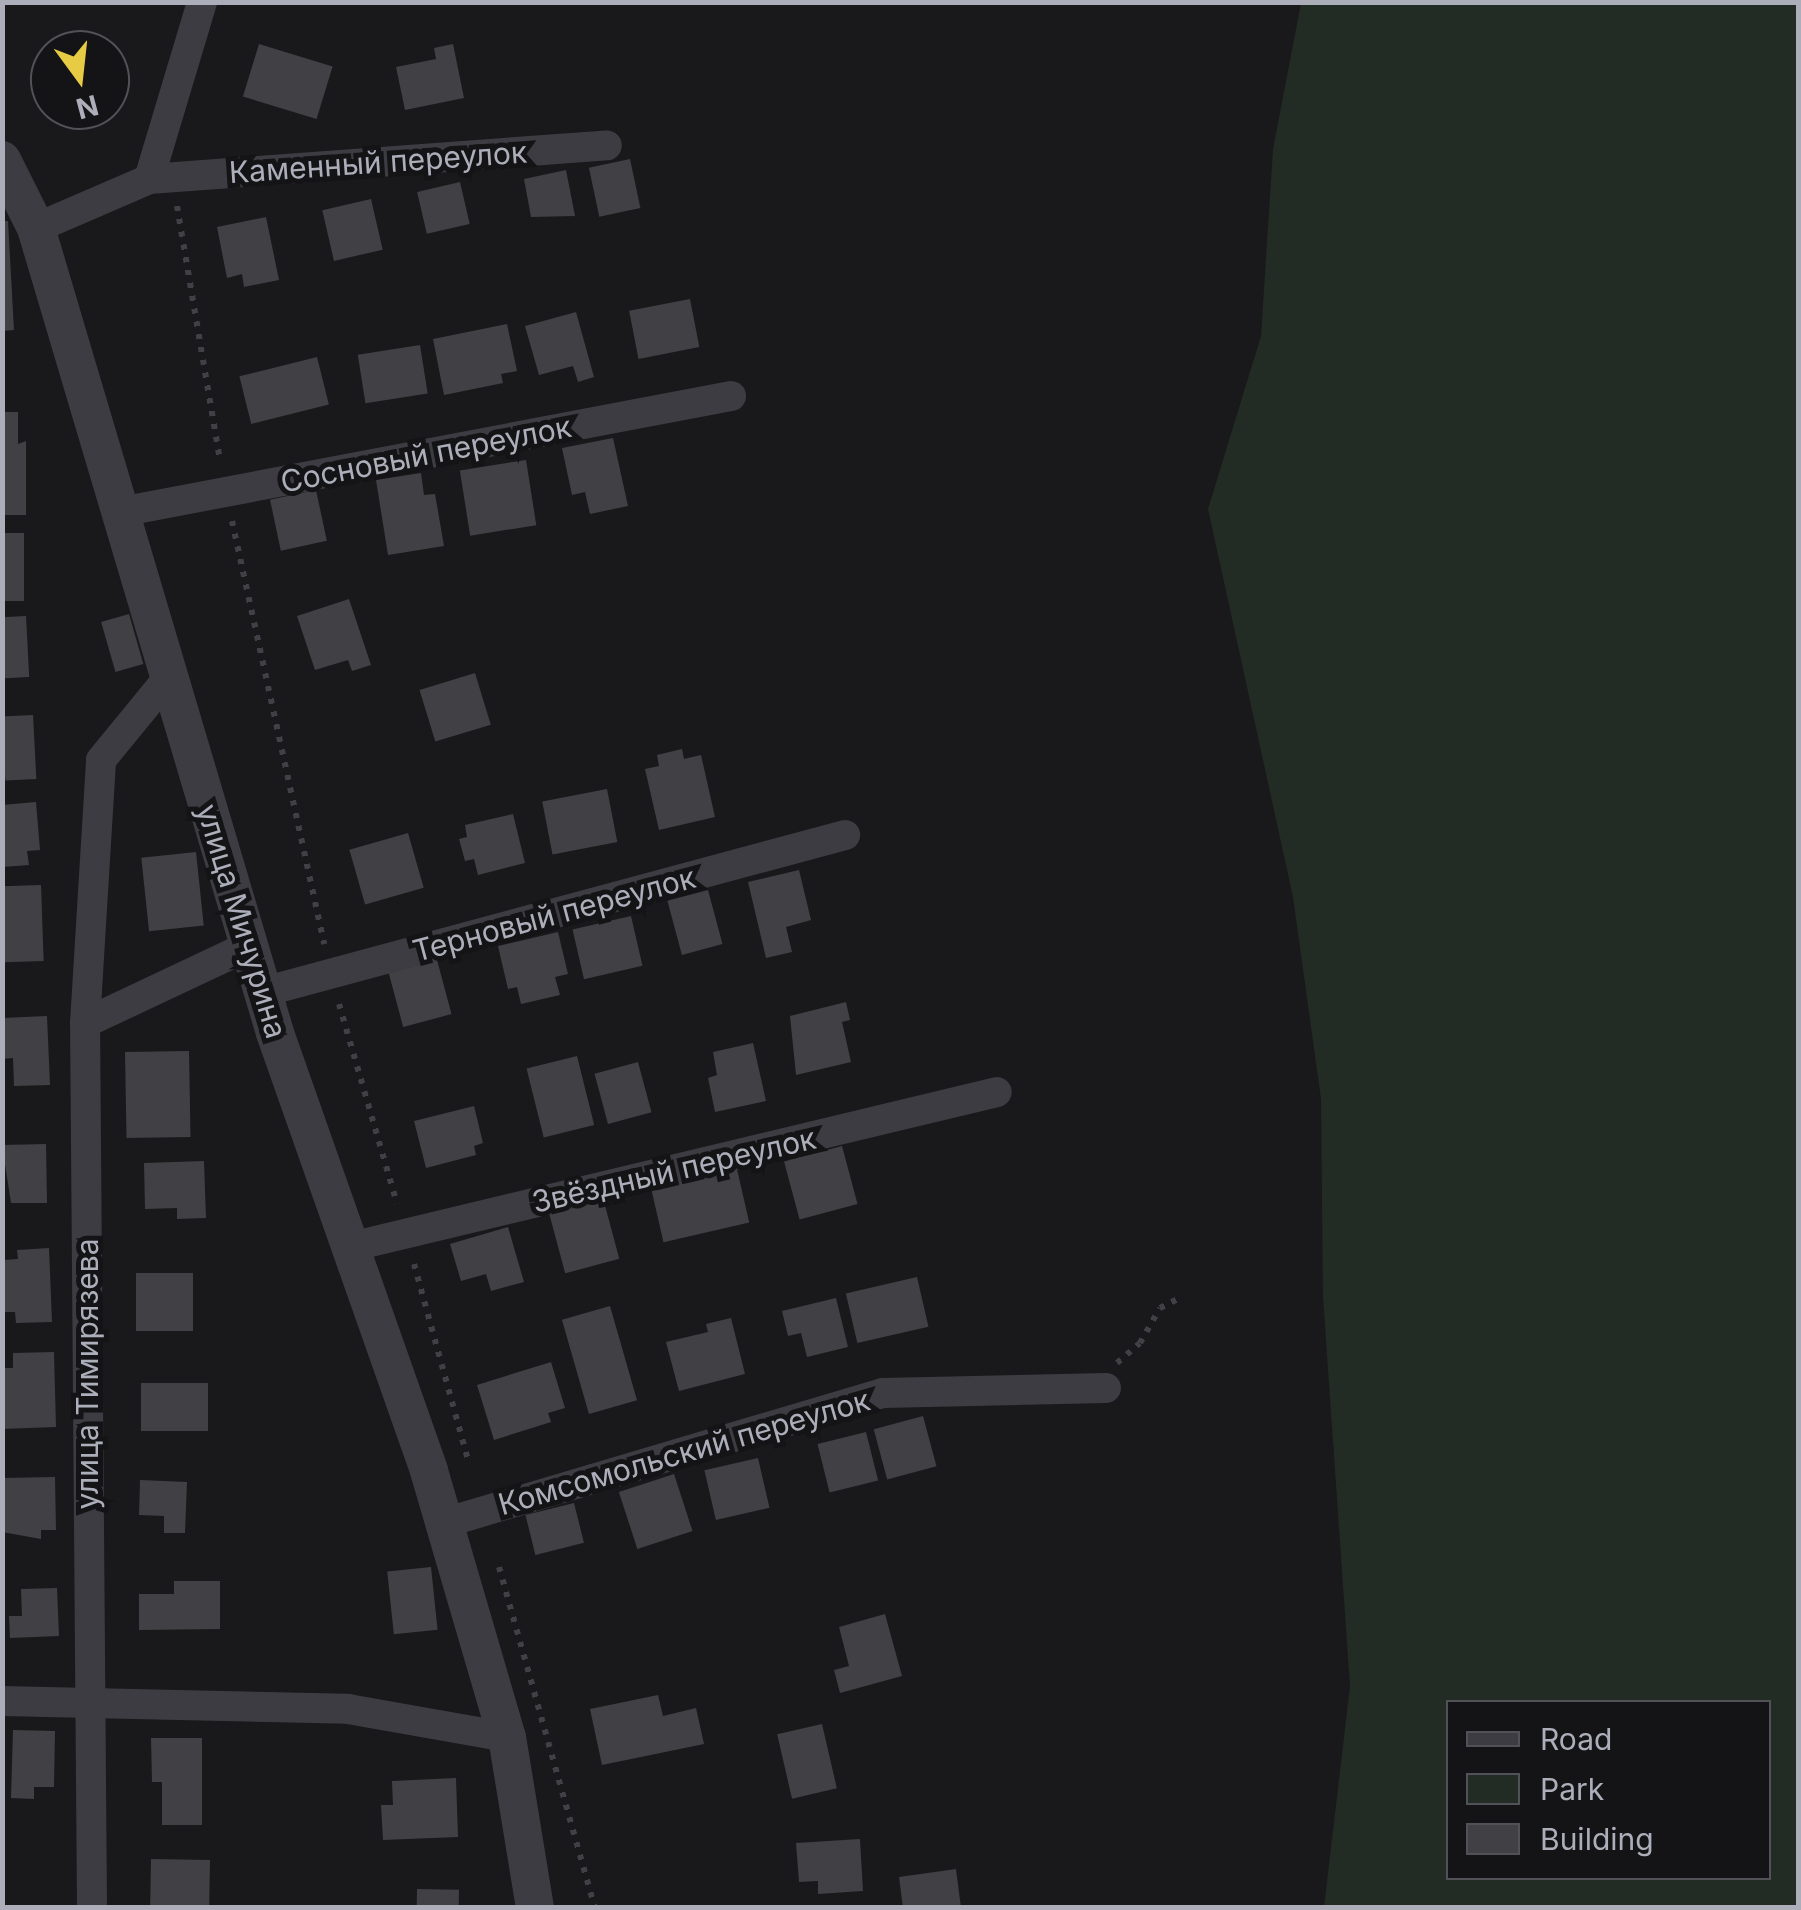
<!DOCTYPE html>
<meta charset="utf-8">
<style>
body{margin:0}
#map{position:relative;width:1801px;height:1910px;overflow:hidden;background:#19191b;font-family:Inter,sans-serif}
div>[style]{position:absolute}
.green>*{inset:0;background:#232b25}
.building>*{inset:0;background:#414145;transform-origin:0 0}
.path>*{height:6px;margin-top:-3px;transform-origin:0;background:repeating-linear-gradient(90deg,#404147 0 5px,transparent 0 13px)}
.minor>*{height:30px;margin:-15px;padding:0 15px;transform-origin:15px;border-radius:15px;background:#3c3c42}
.tertiary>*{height:38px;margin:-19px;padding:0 19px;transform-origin:19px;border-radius:19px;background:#3c3c42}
span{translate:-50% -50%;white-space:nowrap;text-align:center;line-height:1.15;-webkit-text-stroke:10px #141416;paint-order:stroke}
.street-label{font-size:30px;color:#acaeba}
.frame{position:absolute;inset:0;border:5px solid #acaeba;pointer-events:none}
.legend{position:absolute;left:1446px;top:1700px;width:325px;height:180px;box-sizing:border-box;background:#141416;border:2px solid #515258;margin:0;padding:12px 18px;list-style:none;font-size:30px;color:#acaeba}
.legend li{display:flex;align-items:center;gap:20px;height:50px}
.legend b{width:50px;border:2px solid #515258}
.north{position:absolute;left:30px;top:30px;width:100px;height:100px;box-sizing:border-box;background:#141416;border:2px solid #515258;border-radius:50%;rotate:165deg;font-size:28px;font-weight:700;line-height:40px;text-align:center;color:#acaeba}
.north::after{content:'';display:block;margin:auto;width:35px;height:45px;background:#e8cb44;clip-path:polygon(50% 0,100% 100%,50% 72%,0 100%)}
</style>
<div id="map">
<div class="green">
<i style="clip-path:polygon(evenodd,1301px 3px,1798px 3px,1798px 1907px,1324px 1907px,1350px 1686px,1323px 1297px,1321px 1099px,1293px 897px,1208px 509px,1261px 336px,1273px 149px,1301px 3px,1448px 1702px,1768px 1702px,1768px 1878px,1448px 1878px,1448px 1702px)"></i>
</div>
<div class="building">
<i style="left:259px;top:44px;width:77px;height:55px;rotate:17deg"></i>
<i style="clip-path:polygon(453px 44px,464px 98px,405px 110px,396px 67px,436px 59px,434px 48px)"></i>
<i style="left:630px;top:159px;width:50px;height:42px;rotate:78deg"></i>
<i style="clip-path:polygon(566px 170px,575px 216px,531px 217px,524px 179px)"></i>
<i style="left:460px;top:182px;width:43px;height:44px;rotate:77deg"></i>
<i style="left:371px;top:199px;width:52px;height:50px;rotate:77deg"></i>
<i style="clip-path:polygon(266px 217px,279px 280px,244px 287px,242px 274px,227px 278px,217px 227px)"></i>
<i style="clip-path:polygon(2px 221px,8px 221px,14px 330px,2px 331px)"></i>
<i style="left:690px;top:299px;width:49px;height:62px;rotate:79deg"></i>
<i style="clip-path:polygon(576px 312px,594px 377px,578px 382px,573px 366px,539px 375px,525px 326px)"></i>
<i style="clip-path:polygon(507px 324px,517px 371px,501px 374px,503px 383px,444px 395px,433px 339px)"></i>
<i style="left:420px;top:345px;width:49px;height:63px;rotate:81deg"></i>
<i style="left:317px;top:357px;width:49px;height:80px;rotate:76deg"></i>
<i style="clip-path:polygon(2px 412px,18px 412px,18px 444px,26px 441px,26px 515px,2px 515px)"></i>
<i style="clip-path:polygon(613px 438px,628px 506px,590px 514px,585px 492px,572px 495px,562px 448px)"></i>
<i style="left:526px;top:460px;width:66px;height:67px;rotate:81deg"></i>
<i style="clip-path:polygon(421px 473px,424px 495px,435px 494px,444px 546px,388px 555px,376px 480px)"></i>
<i style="left:316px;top:490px;width:52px;height:47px;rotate:78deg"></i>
<i style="left:2px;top:533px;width:22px;height:68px"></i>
<i style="clip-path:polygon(349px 599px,371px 665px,352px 671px,348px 660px,315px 670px,297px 616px)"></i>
<i style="left:129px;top:614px;width:52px;height:29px;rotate:74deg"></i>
<i style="left:26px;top:616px;width:61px;height:24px;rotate:87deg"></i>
<i style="left:475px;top:673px;width:54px;height:58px;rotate:73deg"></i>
<i style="left:33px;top:715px;width:64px;height:31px;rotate:87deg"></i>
<i style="clip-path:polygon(682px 749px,684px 759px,701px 755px,715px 817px,659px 830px,645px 769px,659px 766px,657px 755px)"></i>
<i style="left:607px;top:789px;width:54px;height:66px;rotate:79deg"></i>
<i style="clip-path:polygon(36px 802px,40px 850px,27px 851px,29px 865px,2px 867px,2px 805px)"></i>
<i style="clip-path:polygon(513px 814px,525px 863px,478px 875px,474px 859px,465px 861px,459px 839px,467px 837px,465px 825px)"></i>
<i style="left:408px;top:833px;width:57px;height:61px;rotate:74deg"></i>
<i style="left:196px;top:852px;width:74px;height:55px;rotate:84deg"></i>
<i style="clip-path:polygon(799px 870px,811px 920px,786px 927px,792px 952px,766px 958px,748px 882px)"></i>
<i style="left:41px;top:885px;width:76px;height:39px;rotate:88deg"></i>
<i style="left:708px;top:890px;width:56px;height:42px;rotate:75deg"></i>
<i style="left:631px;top:916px;width:51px;height:60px;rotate:77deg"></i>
<i style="clip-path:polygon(558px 932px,568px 974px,555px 977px,560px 995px,521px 1004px,517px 987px,508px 989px,498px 946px)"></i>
<i style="left:437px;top:960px;width:56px;height:50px;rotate:75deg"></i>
<i style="clip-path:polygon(846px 1002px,850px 1020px,842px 1022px,851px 1062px,796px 1075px,790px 1016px)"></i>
<i style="clip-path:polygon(47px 1016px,50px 1085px,14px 1086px,13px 1058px,2px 1059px,2px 1018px)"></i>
<i style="clip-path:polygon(753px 1043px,766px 1101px,715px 1112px,708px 1078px,717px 1075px,713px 1052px)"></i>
<i style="left:189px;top:1051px;width:86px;height:64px;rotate:89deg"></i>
<i style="left:577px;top:1056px;width:71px;height:52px;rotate:76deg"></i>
<i style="left:638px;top:1062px;width:52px;height:45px;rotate:75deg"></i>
<i style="clip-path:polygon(474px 1106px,483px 1143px,474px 1146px,476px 1155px,426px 1168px,414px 1121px)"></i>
<i style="clip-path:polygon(46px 1144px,47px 1203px,11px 1203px,2px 1145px)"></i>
<i style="left:842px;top:1146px;width:60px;height:60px;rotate:75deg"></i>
<i style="clip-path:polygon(204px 1161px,206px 1218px,177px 1219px,177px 1208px,145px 1209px,144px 1163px)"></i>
<i style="left:736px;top:1165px;width:59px;height:88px;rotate:77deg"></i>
<i style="left:603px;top:1198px;width:63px;height:56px;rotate:75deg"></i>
<i style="clip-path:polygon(508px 1227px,524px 1282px,491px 1291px,486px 1274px,461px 1281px,450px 1244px)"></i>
<i style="clip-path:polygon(49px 1248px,52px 1322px,16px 1323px,15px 1312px,2px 1312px,2px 1260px,18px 1259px,17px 1250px)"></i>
<i style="left:136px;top:1273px;width:57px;height:58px"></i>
<i style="left:917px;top:1277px;width:51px;height:73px;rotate:77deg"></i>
<i style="clip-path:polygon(836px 1298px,848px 1347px,807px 1357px,801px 1333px,788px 1336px,782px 1311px)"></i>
<i style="left:610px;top:1306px;width:98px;height:50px;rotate:74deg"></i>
<i style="clip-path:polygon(731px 1318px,745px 1374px,679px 1391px,666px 1342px,708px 1332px,706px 1324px)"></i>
<i style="clip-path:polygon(54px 1352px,56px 1427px,2px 1429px,2px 1368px,13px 1368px,13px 1353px)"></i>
<i style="clip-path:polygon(551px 1362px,565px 1408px,548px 1413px,551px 1422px,494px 1440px,477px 1385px)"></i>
<i style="left:141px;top:1383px;width:67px;height:48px"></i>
<i style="left:923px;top:1416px;width:52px;height:51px;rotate:75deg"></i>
<i style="left:866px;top:1432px;width:50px;height:50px;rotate:76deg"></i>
<i style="left:758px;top:1458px;width:51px;height:55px;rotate:77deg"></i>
<i style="left:674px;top:1474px;width:60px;height:58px;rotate:72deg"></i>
<i style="clip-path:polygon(55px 1477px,56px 1530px,41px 1530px,41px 1539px,2px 1532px,2px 1478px)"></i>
<i style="clip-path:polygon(140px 1480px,187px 1482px,185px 1533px,164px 1533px,164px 1516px,139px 1515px)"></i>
<i style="left:574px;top:1503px;width:41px;height:50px;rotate:76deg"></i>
<i style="left:431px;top:1567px;width:63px;height:44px;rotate:84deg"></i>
<i style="clip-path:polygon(174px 1581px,220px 1581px,220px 1629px,139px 1630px,139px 1594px,174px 1594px)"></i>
<i style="clip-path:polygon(57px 1588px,59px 1636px,10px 1638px,9px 1616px,22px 1616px,21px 1589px)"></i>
<i style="clip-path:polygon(885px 1614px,902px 1676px,840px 1693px,834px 1670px,849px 1666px,839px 1627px)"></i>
<i style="clip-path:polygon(658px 1695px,663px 1716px,696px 1708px,704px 1744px,602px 1765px,590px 1709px)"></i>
<i style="left:822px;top:1724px;width:66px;height:46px;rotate:77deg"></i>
<i style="clip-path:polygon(13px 1730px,55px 1731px,54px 1787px,34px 1787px,34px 1799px,11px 1798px)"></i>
<i style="clip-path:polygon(151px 1738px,202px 1738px,202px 1825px,162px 1825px,162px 1782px,152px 1782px)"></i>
<i style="clip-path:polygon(456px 1778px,458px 1837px,383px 1840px,381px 1805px,393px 1805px,392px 1781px)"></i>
<i style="clip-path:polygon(860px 1839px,863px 1891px,818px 1894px,818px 1881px,799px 1882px,796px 1843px)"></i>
<i style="left:151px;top:1859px;width:59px;height:49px;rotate:1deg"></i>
<i style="clip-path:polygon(956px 1869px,961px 1908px,903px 1908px,899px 1877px)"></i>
<i style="left:417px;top:1889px;width:42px;height:19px;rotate:1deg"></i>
</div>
<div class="path">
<i style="left:177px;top:206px;width:258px;rotate:80.4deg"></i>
<i style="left:232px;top:521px;width:433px;rotate:77.7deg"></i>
<i style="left:339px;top:1004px;width:208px;rotate:73.8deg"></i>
<i style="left:414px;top:1264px;width:207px;rotate:74.6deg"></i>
<i style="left:1117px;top:1363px;width:30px;rotate:-41deg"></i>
<i style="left:1140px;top:1343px;width:40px;rotate:-60.3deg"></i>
<i style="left:1160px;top:1308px;width:22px;rotate:-27deg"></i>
<i style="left:499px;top:1567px;width:354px;rotate:74.3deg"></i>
</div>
<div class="minor">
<i style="left:149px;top:179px;width:459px;rotate:-4.2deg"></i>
<i style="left:36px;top:228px;width:123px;rotate:-23.4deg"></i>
<i style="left:149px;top:179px;width:185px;rotate:-73.3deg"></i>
<i style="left:120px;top:512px;width:622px;rotate:-10.75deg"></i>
<i style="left:263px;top:992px;width:603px;rotate:-15.1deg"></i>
<i style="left:85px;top:1023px;width:263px;rotate:-86.5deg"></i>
<i style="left:101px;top:760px;width:107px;rotate:-50.7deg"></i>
<i style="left:350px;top:1247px;width:665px;rotate:-13.47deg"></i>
<i style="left:444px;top:1523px;width:458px;rotate:-16.5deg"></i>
<i style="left:883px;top:1393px;width:223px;rotate:-1.3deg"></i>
<i style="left:2px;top:1701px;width:346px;rotate:1.3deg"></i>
<i style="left:348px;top:1709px;width:161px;rotate:10deg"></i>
<i style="left:92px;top:1908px;width:885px;rotate:-90.45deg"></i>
<i style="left:85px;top:1023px;width:181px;rotate:-25.2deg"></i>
</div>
<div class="tertiary">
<i style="left:2px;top:160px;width:76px;rotate:63.4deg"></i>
<i style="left:36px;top:228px;width:840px;rotate:73.46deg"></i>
<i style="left:275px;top:1033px;width:464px;rotate:70.6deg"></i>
<i style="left:429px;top:1471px;width:277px;rotate:73.7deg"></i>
<i style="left:507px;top:1737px;width:173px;rotate:80.7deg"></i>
</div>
<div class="street-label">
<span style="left:378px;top:162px;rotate:-4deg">Каменный переулок</span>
<span style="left:426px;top:454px;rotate:-11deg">Сосновый переулок</span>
<span style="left:554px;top:914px;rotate:-15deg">Терновый переулок</span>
<span style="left:242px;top:921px;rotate:73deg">улица Мичурина</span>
<span style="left:674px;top:1170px;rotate:-13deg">Звёздный переулок</span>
<span style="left:87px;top:1374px;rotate:-90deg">улица Тимирязева</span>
<span style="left:684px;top:1452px;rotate:-16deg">Комсомольский переулок</span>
</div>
<div class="frame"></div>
<ul class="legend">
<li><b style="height:12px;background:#3c3c42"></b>Road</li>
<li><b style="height:28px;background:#232b25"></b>Park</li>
<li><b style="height:28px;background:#414145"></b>Building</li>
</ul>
<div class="north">N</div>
</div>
